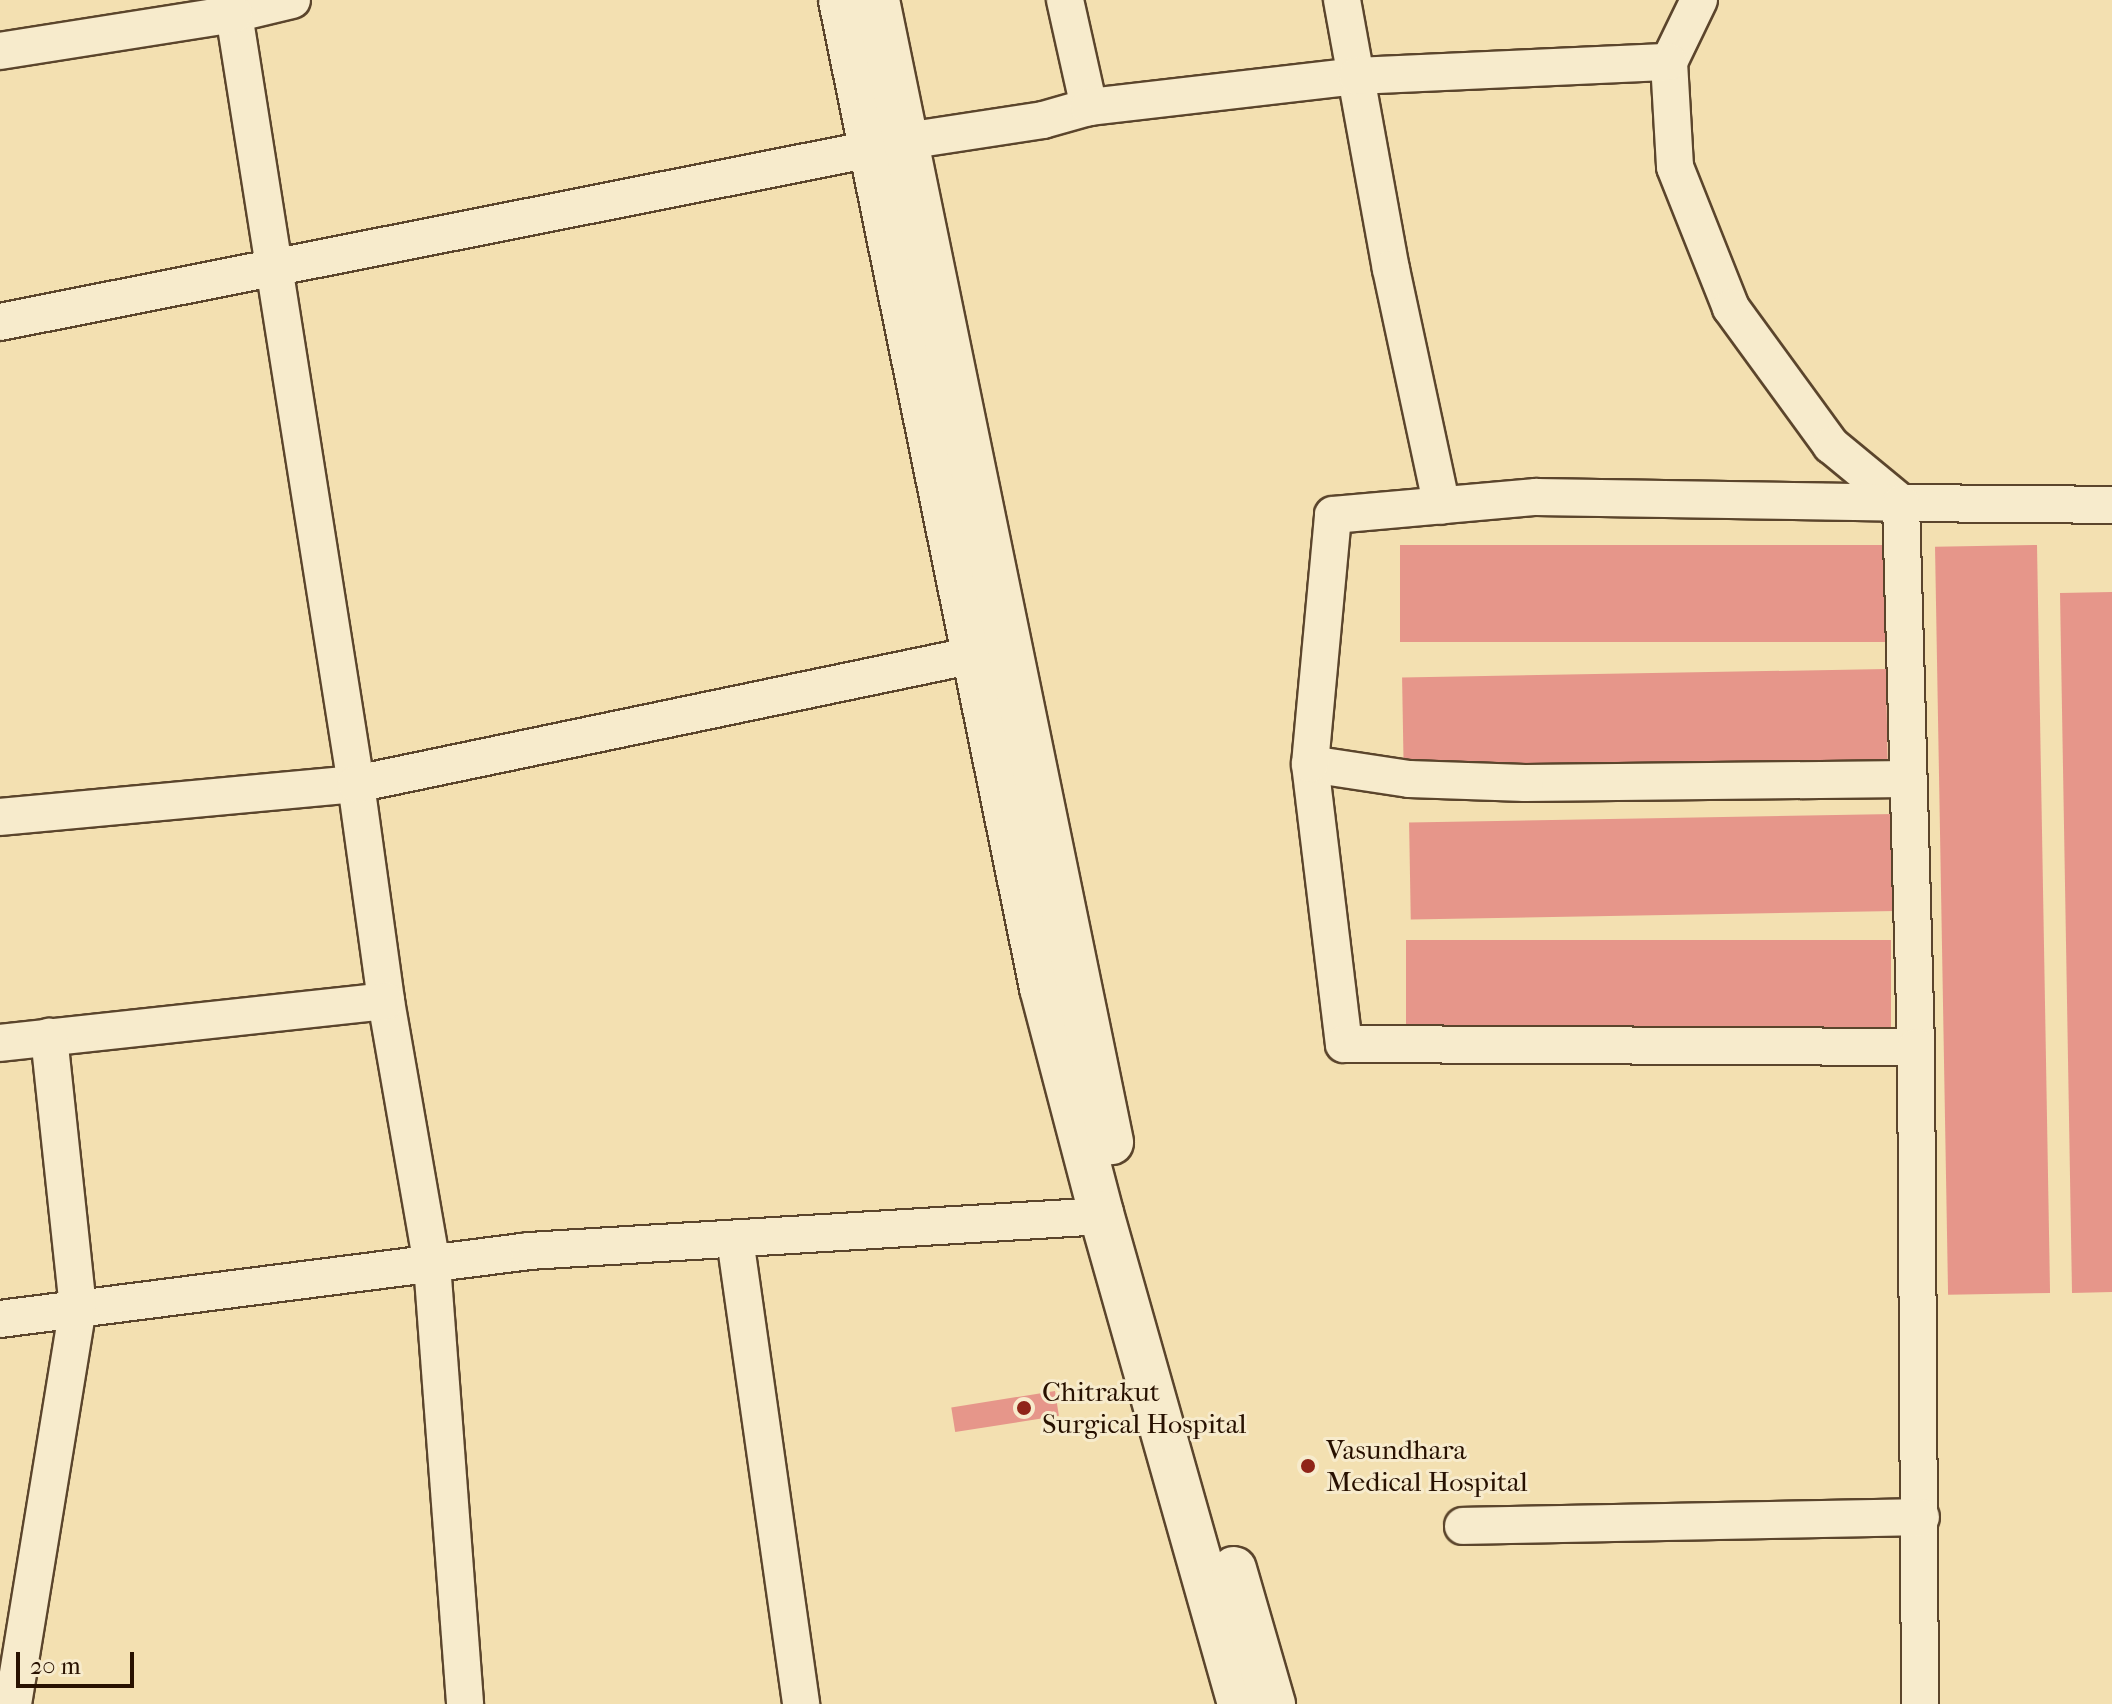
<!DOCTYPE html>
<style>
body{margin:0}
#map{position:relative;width:2112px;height:1704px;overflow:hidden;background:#f3e0b1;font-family:"IM FELL French Canon",serif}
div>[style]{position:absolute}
.building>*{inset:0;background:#e6968a;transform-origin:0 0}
.roads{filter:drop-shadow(2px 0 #5b452c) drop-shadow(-2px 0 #5b452c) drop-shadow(0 2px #5b452c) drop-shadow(0 -2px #5b452c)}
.street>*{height:36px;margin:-18px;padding:0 18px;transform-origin:18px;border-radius:18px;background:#f7ebcc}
.secondary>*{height:44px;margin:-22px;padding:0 22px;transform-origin:22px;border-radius:22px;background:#f7ebcc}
.dots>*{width:22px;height:22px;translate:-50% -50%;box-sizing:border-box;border:4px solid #f7ebcc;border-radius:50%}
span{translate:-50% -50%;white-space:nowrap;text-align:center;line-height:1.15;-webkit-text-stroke:6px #f7ebcc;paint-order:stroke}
.poi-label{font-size:28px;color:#281100}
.left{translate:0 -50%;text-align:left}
.scale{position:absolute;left:16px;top:1652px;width:118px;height:36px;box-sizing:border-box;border:4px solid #281100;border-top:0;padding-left:10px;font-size:24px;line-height:28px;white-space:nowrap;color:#281100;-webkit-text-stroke:6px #f7ebcc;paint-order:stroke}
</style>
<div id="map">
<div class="building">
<i style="left:1885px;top:545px;width:97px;height:485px;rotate:90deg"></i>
<i style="left:2037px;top:545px;width:748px;height:102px;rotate:89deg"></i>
<i style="clip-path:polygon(2112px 592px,2112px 1292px,2072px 1293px,2060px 593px)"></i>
<i style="left:1886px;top:669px;width:97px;height:484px;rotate:89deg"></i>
<i style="left:1894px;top:814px;width:97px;height:485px;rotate:89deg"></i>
<i style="left:1891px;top:940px;width:96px;height:485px;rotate:90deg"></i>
<i style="left:1055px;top:1391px;width:25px;height:105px;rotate:81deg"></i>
</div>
<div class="roads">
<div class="street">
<i style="left:292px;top:0;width:60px;rotate:166.4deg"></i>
<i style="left:234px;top:14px;width:780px;rotate:81deg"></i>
<i style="left:356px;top:784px;width:219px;rotate:82.1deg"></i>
<i style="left:386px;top:1001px;width:267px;rotate:80.1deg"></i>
<i style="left:432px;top:1264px;width:441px;rotate:85.7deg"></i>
<i style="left:1065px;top:0;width:110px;rotate:77.4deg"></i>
<i style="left:1342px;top:0;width:273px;rotate:79.7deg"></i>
<i style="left:1391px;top:269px;width:242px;rotate:77.9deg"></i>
<i style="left:1699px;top:0;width:69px;rotate:115.8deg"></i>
<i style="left:1669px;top:62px;width:105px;rotate:86.7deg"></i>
<i style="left:1675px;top:167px;width:152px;rotate:68.3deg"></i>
<i style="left:1731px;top:308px;width:170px;rotate:53.9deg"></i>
<i style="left:1831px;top:445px;width:91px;rotate:39.6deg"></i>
<i style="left:1901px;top:503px;width:211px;rotate:0.5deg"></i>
<i style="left:0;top:51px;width:237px;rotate:-9deg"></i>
<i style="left:906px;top:141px;width:139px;rotate:-8.7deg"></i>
<i style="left:1043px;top:120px;width:48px;rotate:-15.8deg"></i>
<i style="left:1089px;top:107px;width:270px;rotate:-6.6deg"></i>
<i style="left:1357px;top:76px;width:312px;rotate:-2.6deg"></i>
<i style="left:0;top:322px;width:888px;rotate:-11.23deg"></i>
<i style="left:1310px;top:764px;width:282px;rotate:83.1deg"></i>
<i style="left:1344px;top:1044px;width:572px;rotate:0.3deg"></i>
<i style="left:1908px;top:779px;width:383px;rotate:179.4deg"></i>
<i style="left:1525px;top:783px;width:116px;rotate:-178deg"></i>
<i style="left:1409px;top:779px;width:100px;rotate:-171.4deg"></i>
<i style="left:1310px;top:764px;width:250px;rotate:-84.7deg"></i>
<i style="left:1333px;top:515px;width:204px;rotate:-5.1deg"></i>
<i style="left:1536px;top:497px;width:365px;rotate:0.9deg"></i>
<i style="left:1901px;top:503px;width:544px;rotate:88.42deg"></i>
<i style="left:1916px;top:1047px;width:657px;rotate:89.65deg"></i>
<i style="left:0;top:817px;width:358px;rotate:-5.3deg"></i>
<i style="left:356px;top:784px;width:631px;rotate:-11.79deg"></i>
<i style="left:0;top:1043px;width:388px;rotate:-6.2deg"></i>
<i style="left:735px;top:1239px;width:470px;rotate:81.9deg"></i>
<i style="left:0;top:1319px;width:533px;rotate:-7.32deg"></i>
<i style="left:529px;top:1251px;width:575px;rotate:-3.49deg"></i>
<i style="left:1463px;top:1526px;width:458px;rotate:-1.1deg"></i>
<i style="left:13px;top:1704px;width:401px;rotate:-80.7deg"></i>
<i style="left:78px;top:1308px;width:273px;rotate:-96.1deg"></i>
</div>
<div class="secondary">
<i style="left:841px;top:0;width:1008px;rotate:78.5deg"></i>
<i style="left:1042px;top:988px;width:233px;rotate:75.3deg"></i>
<i style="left:1101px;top:1213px;width:510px;rotate:74.19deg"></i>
<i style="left:877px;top:0;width:1166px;rotate:78.42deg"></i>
<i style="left:1234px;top:1569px;width:141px;rotate:73.9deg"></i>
</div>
</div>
<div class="dots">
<i style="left:1024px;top:1408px;background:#8f2418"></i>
<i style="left:1308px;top:1466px;background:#8f2418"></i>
</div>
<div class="poi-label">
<span class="left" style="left:1042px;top:1408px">Chitrakut<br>Surgical Hospital</span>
<span class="left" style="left:1326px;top:1466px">Vasundhara<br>Medical Hospital</span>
</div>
<div class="scale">20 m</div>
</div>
